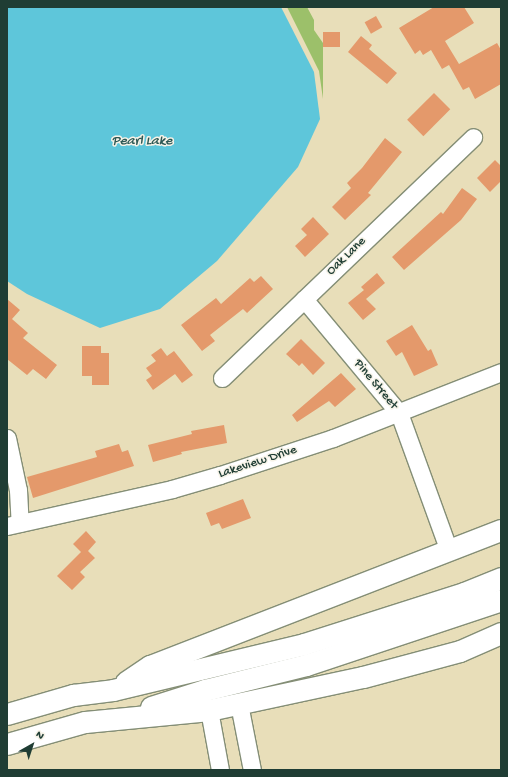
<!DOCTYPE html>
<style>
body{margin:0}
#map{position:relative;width:508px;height:777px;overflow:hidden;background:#e8deb9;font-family:"Gochi Hand",sans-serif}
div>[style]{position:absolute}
.green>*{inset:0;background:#9cc06a}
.water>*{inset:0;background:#5ec6da}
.building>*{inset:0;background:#e4996b;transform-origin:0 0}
.roads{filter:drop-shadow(1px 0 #848e76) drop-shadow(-1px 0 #848e76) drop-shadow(0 1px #848e76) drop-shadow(0 -1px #848e76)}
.minor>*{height:17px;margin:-8.5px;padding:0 8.5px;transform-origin:8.5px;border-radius:8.5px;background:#fff}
.major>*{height:21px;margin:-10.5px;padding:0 10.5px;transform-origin:10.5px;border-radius:10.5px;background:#fff}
span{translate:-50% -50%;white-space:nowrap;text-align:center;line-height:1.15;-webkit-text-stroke:3px #f7f3e8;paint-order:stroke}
.street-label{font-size:13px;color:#1f3d34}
.water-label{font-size:14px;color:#2c5855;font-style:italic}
.frame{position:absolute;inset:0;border:8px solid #1f3d34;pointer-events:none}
.north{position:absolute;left:12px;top:725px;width:40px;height:40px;-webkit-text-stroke:3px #f7f3e8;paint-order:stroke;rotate:39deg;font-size:11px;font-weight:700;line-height:16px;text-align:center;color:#1f3d34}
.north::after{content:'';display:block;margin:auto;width:14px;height:18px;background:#1f3d34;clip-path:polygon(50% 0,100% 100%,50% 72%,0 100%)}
</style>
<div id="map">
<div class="green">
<i style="clip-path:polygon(287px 7px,307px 7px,314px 20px,314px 30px,323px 43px,323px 99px,319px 71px)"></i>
</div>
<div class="water">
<i style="clip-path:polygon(7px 7px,281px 7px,314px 72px,320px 119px,298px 167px,217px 261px,160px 309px,100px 328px,27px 294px,7px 281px)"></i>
</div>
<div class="building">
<i style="clip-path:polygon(434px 7px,464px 7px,474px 23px,445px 41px,459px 64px,497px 43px,501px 50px,501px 84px,475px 99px,469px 87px,463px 90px,449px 65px,442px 69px,431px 50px,423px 55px,420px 50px,415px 54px,399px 28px)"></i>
<i style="left:376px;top:16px;width:13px;height:13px;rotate:61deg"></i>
<i style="left:323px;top:32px;width:17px;height:15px"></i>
<i style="clip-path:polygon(361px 36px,372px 45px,369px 49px,397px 73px,387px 84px,348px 52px)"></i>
<i style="left:434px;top:93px;width:23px;height:38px;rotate:45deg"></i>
<i style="clip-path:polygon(385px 138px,402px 152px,368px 193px,371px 195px,345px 220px,332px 207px,351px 188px,347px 183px,362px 168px)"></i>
<i style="clip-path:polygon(495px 160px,501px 166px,501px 181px,490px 192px,477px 178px)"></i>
<i style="clip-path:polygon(462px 188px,477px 199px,461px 220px,404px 270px,392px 257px,441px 212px,443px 214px)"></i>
<i style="clip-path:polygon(313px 217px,329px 234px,305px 257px,295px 246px,307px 235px,301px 229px)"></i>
<i style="clip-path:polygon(377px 273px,385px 283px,366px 299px,376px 309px,363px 320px,348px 303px,364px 290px,361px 287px)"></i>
<i style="clip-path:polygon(261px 276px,273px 289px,247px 313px,243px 309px,210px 335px,215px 341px,202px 351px,181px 325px,216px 298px,221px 304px,250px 278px,254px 282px)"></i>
<i style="clip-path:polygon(7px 299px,20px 310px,12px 319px,28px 333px,23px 338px,57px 365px,46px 379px,33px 369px,27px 375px,7px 359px)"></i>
<i style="clip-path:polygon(412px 325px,428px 351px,431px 349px,438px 365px,414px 376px,402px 352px,396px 356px,386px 341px)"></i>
<i style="clip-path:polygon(301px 339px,325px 363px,313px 375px,302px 363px,299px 366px,286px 354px)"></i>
<i style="clip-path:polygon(82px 346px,101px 346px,101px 353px,109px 353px,109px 385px,92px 385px,92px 376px,82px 376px)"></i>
<i style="clip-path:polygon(161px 348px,167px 356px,174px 351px,193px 375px,182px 383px,175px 374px,153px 390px,146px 380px,152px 376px,146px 368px,156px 361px,151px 355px)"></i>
<i style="clip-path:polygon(341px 373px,356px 389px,335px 407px,329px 401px,297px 422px,292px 415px)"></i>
<i style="clip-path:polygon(224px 425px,227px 443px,181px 452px,182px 454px,153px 462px,148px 445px,192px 434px,191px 431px)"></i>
<i style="clip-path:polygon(119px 444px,122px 452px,128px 450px,134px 466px,33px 498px,27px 477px,97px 457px,95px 451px)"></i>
<i style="clip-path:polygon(243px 499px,251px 518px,222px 529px,219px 523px,211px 526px,206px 513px)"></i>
<i style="clip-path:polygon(86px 531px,96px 542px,88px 551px,95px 558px,80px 572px,85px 577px,72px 590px,57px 576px,81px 552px,73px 544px)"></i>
</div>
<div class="roads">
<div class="minor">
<i style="left:304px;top:299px;width:148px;rotate:50.2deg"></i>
<i style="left:399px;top:413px;width:147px;rotate:70.1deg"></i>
<i style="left:222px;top:378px;width:348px;rotate:-43.8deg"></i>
<i style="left:7px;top:438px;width:53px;rotate:78.1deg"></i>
<i style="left:18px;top:490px;width:33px;rotate:87deg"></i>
<i style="left:7px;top:526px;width:169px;rotate:-12.6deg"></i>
<i style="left:172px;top:489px;width:50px;rotate:-16.3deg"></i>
<i style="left:220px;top:475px;width:119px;rotate:-18.1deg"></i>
<i style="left:333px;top:438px;width:180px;rotate:-21.4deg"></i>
<i style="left:239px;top:704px;width:67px;rotate:78.9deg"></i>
<i style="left:209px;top:710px;width:61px;rotate:79.6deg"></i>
</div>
<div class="major">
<i style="left:126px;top:682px;width:29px;rotate:-34deg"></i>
<i style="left:150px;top:666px;width:376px;rotate:-21.2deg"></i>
<i style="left:151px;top:707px;width:57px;rotate:-17.5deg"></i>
<i style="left:205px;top:690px;width:104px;rotate:-13.9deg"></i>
<i style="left:306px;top:665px;width:206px;rotate:-18.4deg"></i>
<i style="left:7px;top:714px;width:69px;rotate:-16.1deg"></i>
<i style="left:73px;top:695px;width:40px;rotate:-7.1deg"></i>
<i style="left:113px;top:690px;width:196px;rotate:-13.5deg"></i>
<i style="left:304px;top:644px;width:168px;rotate:-17.7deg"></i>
<i style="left:464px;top:593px;width:40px;rotate:-22deg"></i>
<i style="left:7px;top:744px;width:81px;rotate:-15.8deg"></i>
<i style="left:85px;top:722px;width:125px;rotate:-5.5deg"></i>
<i style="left:209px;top:710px;width:157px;rotate:-12.1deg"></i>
<i style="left:363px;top:677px;width:100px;rotate:-15deg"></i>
<i style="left:460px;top:651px;width:45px;rotate:-23.7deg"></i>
</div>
</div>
<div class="street-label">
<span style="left:347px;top:257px;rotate:-44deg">Oak Lane</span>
<span style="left:375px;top:385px;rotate:50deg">Pine Street</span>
<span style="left:258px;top:463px;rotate:-18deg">Lakeview Drive</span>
</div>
<div class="water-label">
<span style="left:142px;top:142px">Pearl Lake</span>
</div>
<div class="frame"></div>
<div class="north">N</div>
</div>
